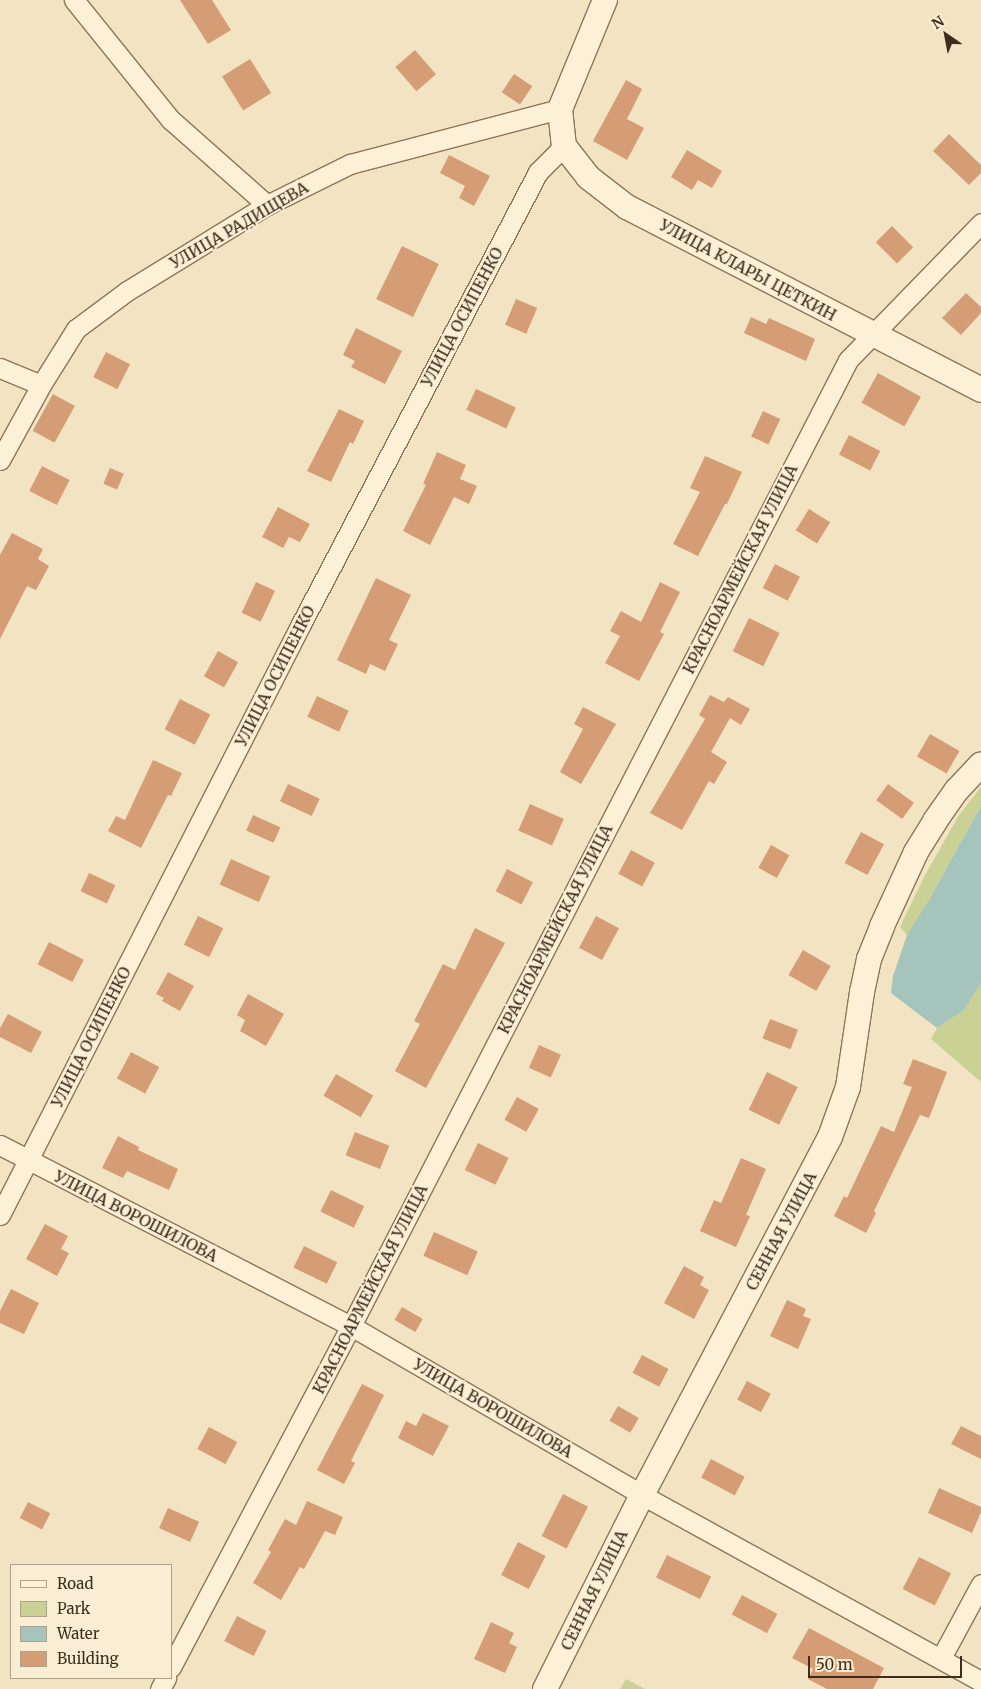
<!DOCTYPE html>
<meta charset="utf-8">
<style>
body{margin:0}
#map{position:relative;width:981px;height:1689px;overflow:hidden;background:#f2e4c2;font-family:Merriweather,serif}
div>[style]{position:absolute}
.green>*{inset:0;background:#cad195}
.water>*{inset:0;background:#a5c4bb}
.building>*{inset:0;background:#d49d75;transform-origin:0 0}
.roads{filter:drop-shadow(1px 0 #8e7557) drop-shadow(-1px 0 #8e7557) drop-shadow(0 1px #8e7557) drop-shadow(0 -1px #8e7557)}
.minor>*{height:19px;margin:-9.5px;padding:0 9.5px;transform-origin:9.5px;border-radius:9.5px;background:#fcf1d7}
.tertiary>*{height:24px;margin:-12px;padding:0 12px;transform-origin:12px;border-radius:12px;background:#fcf1d7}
span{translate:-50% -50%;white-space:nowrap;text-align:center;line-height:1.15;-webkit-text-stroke:4px #f9eed3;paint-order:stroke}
.street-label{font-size:16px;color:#3c2d1d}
.legend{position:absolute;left:10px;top:1564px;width:162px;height:115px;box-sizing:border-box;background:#f9eed3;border:1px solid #ada18a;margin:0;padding:6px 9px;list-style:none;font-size:15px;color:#3c2d1d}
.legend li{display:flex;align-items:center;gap:10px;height:25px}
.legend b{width:25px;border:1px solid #ada18a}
.north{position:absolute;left:921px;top:10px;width:50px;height:50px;-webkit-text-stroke:4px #f9eed3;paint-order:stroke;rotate:327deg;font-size:14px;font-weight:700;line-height:20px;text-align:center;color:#3c2d1d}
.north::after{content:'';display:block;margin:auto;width:18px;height:22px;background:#3c2d1d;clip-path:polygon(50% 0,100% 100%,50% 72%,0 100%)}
.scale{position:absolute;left:808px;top:1656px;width:154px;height:22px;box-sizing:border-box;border:2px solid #3c2d1d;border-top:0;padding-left:6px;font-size:15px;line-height:18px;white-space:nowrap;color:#3c2d1d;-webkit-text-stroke:4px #f9eed3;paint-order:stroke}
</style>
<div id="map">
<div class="green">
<i style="clip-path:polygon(981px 787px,981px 806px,919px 918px,907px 935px,900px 927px,924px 877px,959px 815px)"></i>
<i style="clip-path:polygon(981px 983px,981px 1082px,931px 1039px,937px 1028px,964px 1010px)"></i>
<i style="clip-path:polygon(626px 1679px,645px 1689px,620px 1689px)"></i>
</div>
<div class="water">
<i style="clip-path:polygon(981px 806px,981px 983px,964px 1010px,937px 1028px,891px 993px,893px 976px,907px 935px,929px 900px)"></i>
</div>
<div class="building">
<i style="clip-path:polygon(180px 0,212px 0,231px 30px,208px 44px)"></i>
<i style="left:415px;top:50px;width:32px;height:26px;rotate:49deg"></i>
<i style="left:250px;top:59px;width:40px;height:33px;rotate:58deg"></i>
<i style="left:514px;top:74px;width:22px;height:22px;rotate:34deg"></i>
<i style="clip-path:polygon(626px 80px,642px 89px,627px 119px,644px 128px,627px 160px,593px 141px)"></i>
<i style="clip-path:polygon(949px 134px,981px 165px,981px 173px,969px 185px,933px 151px)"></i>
<i style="clip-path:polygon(687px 150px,722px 171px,712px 188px,698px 180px,692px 190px,671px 177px)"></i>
<i style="clip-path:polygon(449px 155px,490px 176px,474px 206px,459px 198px,465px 186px,440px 173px)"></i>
<i style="left:892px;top:226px;width:30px;height:23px;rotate:45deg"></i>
<i style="left:402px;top:246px;width:41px;height:59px;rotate:26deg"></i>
<i style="clip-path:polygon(966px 293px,981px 307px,981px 313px,961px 335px,942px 318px)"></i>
<i style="left:516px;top:299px;width:23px;height:28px;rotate:23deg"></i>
<i style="clip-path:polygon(751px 317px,766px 324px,769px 318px,815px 339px,806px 361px,744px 333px)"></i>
<i style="clip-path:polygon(356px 328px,402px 351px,385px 384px,351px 367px,355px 361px,343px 355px)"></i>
<i style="left:106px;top:352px;width:27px;height:28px;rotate:27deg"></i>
<i style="left:878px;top:373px;width:49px;height:34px;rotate:29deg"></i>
<i style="left:476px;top:389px;width:44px;height:23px;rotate:25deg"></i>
<i style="left:53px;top:394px;width:25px;height:42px;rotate:29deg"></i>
<i style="clip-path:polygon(339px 409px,364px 421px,353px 444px,350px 442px,331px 482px,307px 471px)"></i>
<i style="left:763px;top:411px;width:19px;height:28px;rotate:25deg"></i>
<i style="left:849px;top:435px;width:35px;height:22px;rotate:27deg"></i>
<i style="clip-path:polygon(437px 452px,466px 465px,460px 479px,477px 486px,469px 504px,454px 497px,430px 545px,403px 531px,426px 485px,423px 484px)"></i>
<i style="clip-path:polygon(705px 456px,742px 472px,727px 504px,725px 504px,698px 556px,673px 544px,700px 492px,690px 488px)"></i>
<i style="left:42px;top:466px;width:31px;height:28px;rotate:27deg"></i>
<i style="left:110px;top:468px;width:15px;height:17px;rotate:23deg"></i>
<i style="clip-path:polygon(278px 507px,310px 524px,300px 542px,289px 537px,283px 548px,262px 537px)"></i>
<i style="left:809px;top:509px;width:25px;height:25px;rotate:32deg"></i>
<i style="clip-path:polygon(12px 533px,43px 549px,38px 559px,49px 566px,36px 590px,27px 586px,0 639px,0 555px)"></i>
<i style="left:775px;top:564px;width:28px;height:27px;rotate:27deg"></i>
<i style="clip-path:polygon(376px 578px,411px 595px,389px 640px,398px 644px,385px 671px,370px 664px,366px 674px,337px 660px)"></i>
<i style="left:256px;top:582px;width:21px;height:34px;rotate:25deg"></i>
<i style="clip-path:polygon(660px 582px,680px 592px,660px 632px,664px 634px,639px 681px,605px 663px,620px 636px,610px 631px,621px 611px,641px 622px)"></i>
<i style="left:749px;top:618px;width:34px;height:37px;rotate:26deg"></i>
<i style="left:218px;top:651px;width:23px;height:29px;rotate:29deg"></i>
<i style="clip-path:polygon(710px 695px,724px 702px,728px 697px,750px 709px,741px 725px,730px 718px,711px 752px,727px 762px,714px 784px,709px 781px,682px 830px,650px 813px,705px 719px,699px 715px)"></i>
<i style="left:317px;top:696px;width:35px;height:23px;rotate:25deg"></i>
<i style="left:180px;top:699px;width:34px;height:34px;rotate:27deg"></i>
<i style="clip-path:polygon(583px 707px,616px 724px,581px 784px,560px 772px,583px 729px,574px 724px)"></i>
<i style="left:930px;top:734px;width:34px;height:26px;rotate:30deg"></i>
<i style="clip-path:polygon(153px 760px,182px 773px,171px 796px,168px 795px,141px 848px,108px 831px,116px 816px,125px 820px)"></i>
<i style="left:288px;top:784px;width:35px;height:19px;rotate:25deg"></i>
<i style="left:888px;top:784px;width:32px;height:20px;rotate:36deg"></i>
<i style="left:530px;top:804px;width:37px;height:29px;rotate:24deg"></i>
<i style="left:253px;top:815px;width:30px;height:17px;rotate:24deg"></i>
<i style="left:861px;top:832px;width:26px;height:35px;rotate:28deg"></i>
<i style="left:771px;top:845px;width:21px;height:26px;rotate:29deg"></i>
<i style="left:631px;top:850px;width:27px;height:27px;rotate:28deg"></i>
<i style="left:231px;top:859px;width:43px;height:28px;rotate:24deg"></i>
<i style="left:507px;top:869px;width:29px;height:25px;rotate:27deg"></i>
<i style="left:89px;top:873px;width:29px;height:20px;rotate:25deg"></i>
<i style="left:198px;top:916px;width:28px;height:32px;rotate:26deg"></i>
<i style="left:596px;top:916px;width:26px;height:36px;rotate:28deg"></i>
<i style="clip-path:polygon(475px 928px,505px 943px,426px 1088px,395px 1071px,420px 1024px,414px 1021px,443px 964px,455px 970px)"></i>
<i style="left:49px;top:942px;width:39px;height:25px;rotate:27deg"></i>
<i style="left:803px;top:950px;width:32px;height:29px;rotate:30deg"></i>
<i style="clip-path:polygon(168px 972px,194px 986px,180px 1011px,162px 1001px,164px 998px,156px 994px)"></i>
<i style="clip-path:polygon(248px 994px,284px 1014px,266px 1046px,240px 1031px,245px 1020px,237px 1015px)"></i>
<i style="clip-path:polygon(8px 1014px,42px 1032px,31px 1053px,0 1037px,0 1028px)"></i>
<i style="left:770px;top:1019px;width:30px;height:21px;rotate:21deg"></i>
<i style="left:539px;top:1045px;width:24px;height:25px;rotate:24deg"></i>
<i style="left:131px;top:1052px;width:32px;height:30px;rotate:28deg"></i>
<i style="clip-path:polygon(913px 1059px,947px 1072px,929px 1118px,920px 1115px,874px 1211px,876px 1213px,866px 1233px,834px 1216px,844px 1196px,847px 1198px,881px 1126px,894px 1132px,912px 1087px,903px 1084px)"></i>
<i style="left:767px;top:1072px;width:34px;height:42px;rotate:26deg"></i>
<i style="left:336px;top:1074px;width:43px;height:25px;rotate:30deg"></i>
<i style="left:517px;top:1097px;width:25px;height:26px;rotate:29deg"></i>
<i style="left:355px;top:1132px;width:37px;height:25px;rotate:22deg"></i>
<i style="clip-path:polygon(118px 1136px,139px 1147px,138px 1150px,178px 1169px,169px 1190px,127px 1171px,123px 1178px,102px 1168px)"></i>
<i style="left:478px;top:1143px;width:34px;height:30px;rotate:26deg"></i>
<i style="clip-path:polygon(741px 1158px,766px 1169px,746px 1215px,750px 1216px,736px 1247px,700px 1231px,714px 1200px,721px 1203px)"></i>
<i style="left:331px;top:1190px;width:37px;height:24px;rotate:26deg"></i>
<i style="clip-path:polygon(45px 1224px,68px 1236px,61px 1249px,69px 1253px,57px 1276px,26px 1259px)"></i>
<i style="left:434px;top:1232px;width:48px;height:26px;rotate:24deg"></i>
<i style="left:304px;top:1246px;width:37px;height:24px;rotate:26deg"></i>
<i style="clip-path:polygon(684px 1266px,704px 1277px,700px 1285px,709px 1290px,694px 1319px,664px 1303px)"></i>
<i style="clip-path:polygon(11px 1289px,39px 1303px,24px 1334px,0 1323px,0 1311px)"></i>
<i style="clip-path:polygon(787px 1300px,806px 1309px,803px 1316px,811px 1319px,798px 1349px,770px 1336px)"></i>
<i style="left:402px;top:1307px;width:24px;height:15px;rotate:30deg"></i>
<i style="left:642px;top:1355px;width:30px;height:20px;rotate:28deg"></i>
<i style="left:747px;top:1381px;width:27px;height:21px;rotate:28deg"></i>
<i style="clip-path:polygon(362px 1384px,384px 1395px,351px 1461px,355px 1463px,344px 1484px,317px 1470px)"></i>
<i style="left:618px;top:1406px;width:24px;height:17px;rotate:30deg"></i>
<i style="clip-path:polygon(423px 1413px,449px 1426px,433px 1456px,398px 1438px,406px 1421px,416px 1426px)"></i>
<i style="clip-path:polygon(961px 1426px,981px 1436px,981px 1459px,951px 1444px)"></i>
<i style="left:209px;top:1427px;width:32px;height:25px;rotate:28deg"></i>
<i style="left:711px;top:1459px;width:38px;height:21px;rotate:28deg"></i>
<i style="clip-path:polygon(939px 1488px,981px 1507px,981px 1512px,972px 1533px,928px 1513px)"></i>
<i style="left:563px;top:1494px;width:28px;height:47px;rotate:27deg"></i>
<i style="clip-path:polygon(307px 1501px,343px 1517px,335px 1535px,325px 1531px,304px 1569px,300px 1567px,281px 1600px,253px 1583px,271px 1552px,268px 1550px,285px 1519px,296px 1525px)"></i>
<i style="left:28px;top:1502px;width:25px;height:18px;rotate:27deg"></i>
<i style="left:168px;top:1508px;width:34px;height:22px;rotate:24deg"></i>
<i style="left:518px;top:1542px;width:31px;height:37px;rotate:27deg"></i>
<i style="left:667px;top:1555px;width:49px;height:25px;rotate:26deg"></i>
<i style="left:919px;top:1557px;width:36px;height:36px;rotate:27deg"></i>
<i style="left:742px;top:1595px;width:40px;height:22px;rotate:28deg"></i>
<i style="left:237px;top:1616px;width:33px;height:28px;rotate:27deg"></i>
<i style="clip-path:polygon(491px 1622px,514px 1633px,509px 1643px,517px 1647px,505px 1673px,474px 1659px)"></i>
<i style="clip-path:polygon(809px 1628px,884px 1668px,873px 1689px,827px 1689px,808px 1679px,813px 1669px,792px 1658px)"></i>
</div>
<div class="roads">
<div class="minor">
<i style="left:74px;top:0;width:154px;rotate:51.1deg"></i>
<i style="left:171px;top:120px;width:128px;rotate:41.5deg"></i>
<i style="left:0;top:368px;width:44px;rotate:22.5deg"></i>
<i style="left:0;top:460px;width:85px;rotate:-61.3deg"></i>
<i style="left:41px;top:385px;width:66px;rotate:-58deg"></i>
<i style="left:76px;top:329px;width:64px;rotate:-36.7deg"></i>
<i style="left:127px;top:291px;width:164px;rotate:-31.6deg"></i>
<i style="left:267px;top:205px;width:93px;rotate:-26.3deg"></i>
<i style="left:350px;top:164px;width:217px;rotate:-14.7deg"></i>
<i style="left:0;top:1145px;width:395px;rotate:27.3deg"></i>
<i style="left:351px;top:1326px;width:337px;rotate:30.1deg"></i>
<i style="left:642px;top:1495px;width:387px;rotate:28.8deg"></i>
<i style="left:0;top:1215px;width:663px;rotate:-63.01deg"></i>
<i style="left:301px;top:624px;width:510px;rotate:-62.33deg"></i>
<i style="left:538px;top:172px;width:37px;rotate:-45deg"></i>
<i style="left:941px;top:1658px;width:84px;rotate:-61.6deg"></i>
<i style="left:171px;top:1667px;width:386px;rotate:-62.2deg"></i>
<i style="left:351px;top:1326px;width:1086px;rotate:-62.77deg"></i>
<i style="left:848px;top:360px;width:191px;rotate:-45.8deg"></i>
<i style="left:160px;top:1689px;width:13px;rotate:-61deg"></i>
</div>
<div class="tertiary">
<i style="left:605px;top:0;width:118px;rotate:112.4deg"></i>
<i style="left:560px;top:109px;width:37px;rotate:84deg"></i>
<i style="left:564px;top:146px;width:39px;rotate:52deg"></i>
<i style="left:588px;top:177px;width:49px;rotate:37.6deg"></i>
<i style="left:627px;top:207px;width:399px;rotate:27.3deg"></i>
<i style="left:545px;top:1689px;width:217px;rotate:-63.4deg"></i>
<i style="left:642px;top:1495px;width:404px;rotate:-62.3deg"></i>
<i style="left:830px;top:1137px;width:53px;rotate:-70.2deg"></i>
<i style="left:848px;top:1087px;width:96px;rotate:-81.6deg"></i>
<i style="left:862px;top:992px;width:34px;rotate:-78deg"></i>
<i style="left:869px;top:959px;width:35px;rotate:-68deg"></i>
<i style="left:882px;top:926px;width:81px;rotate:-65.3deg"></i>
<i style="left:916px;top:852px;width:36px;rotate:-58deg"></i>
<i style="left:935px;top:821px;width:38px;rotate:-55deg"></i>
<i style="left:957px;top:790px;width:35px;rotate:-47deg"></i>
</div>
</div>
<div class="street-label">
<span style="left:239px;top:225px;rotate:-30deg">УЛИЦА РАДИЩЕВА</span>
<span style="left:748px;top:270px;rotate:28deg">УЛИЦА КЛАРЫ ЦЕТКИН</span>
<span style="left:462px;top:317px;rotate:-62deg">УЛИЦА ОСИПЕНКО</span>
<span style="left:740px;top:569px;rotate:-63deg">КРАСНОАРМЕЙСКАЯ УЛИЦА</span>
<span style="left:275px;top:676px;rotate:-63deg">УЛИЦА ОСИПЕНКО</span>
<span style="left:555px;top:929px;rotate:-63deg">КРАСНОАРМЕЙСКАЯ УЛИЦА</span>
<span style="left:91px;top:1037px;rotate:-63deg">УЛИЦА ОСИПЕНКО</span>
<span style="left:136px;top:1216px;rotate:27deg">УЛИЦА ВОРОШИЛОВА</span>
<span style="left:781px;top:1231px;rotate:-62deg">СЕННАЯ УЛИЦА</span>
<span style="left:370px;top:1289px;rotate:-63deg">КРАСНОАРМЕЙСКАЯ УЛИЦА</span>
<span style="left:493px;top:1408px;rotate:30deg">УЛИЦА ВОРОШИЛОВА</span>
<span style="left:594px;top:1590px;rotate:-64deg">СЕННАЯ УЛИЦА</span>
</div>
<ul class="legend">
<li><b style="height:6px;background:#fcf1d7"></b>Road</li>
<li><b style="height:14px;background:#cad195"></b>Park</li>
<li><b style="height:14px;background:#a5c4bb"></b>Water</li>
<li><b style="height:14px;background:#d49d75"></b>Building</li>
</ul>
<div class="north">N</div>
<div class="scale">50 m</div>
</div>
